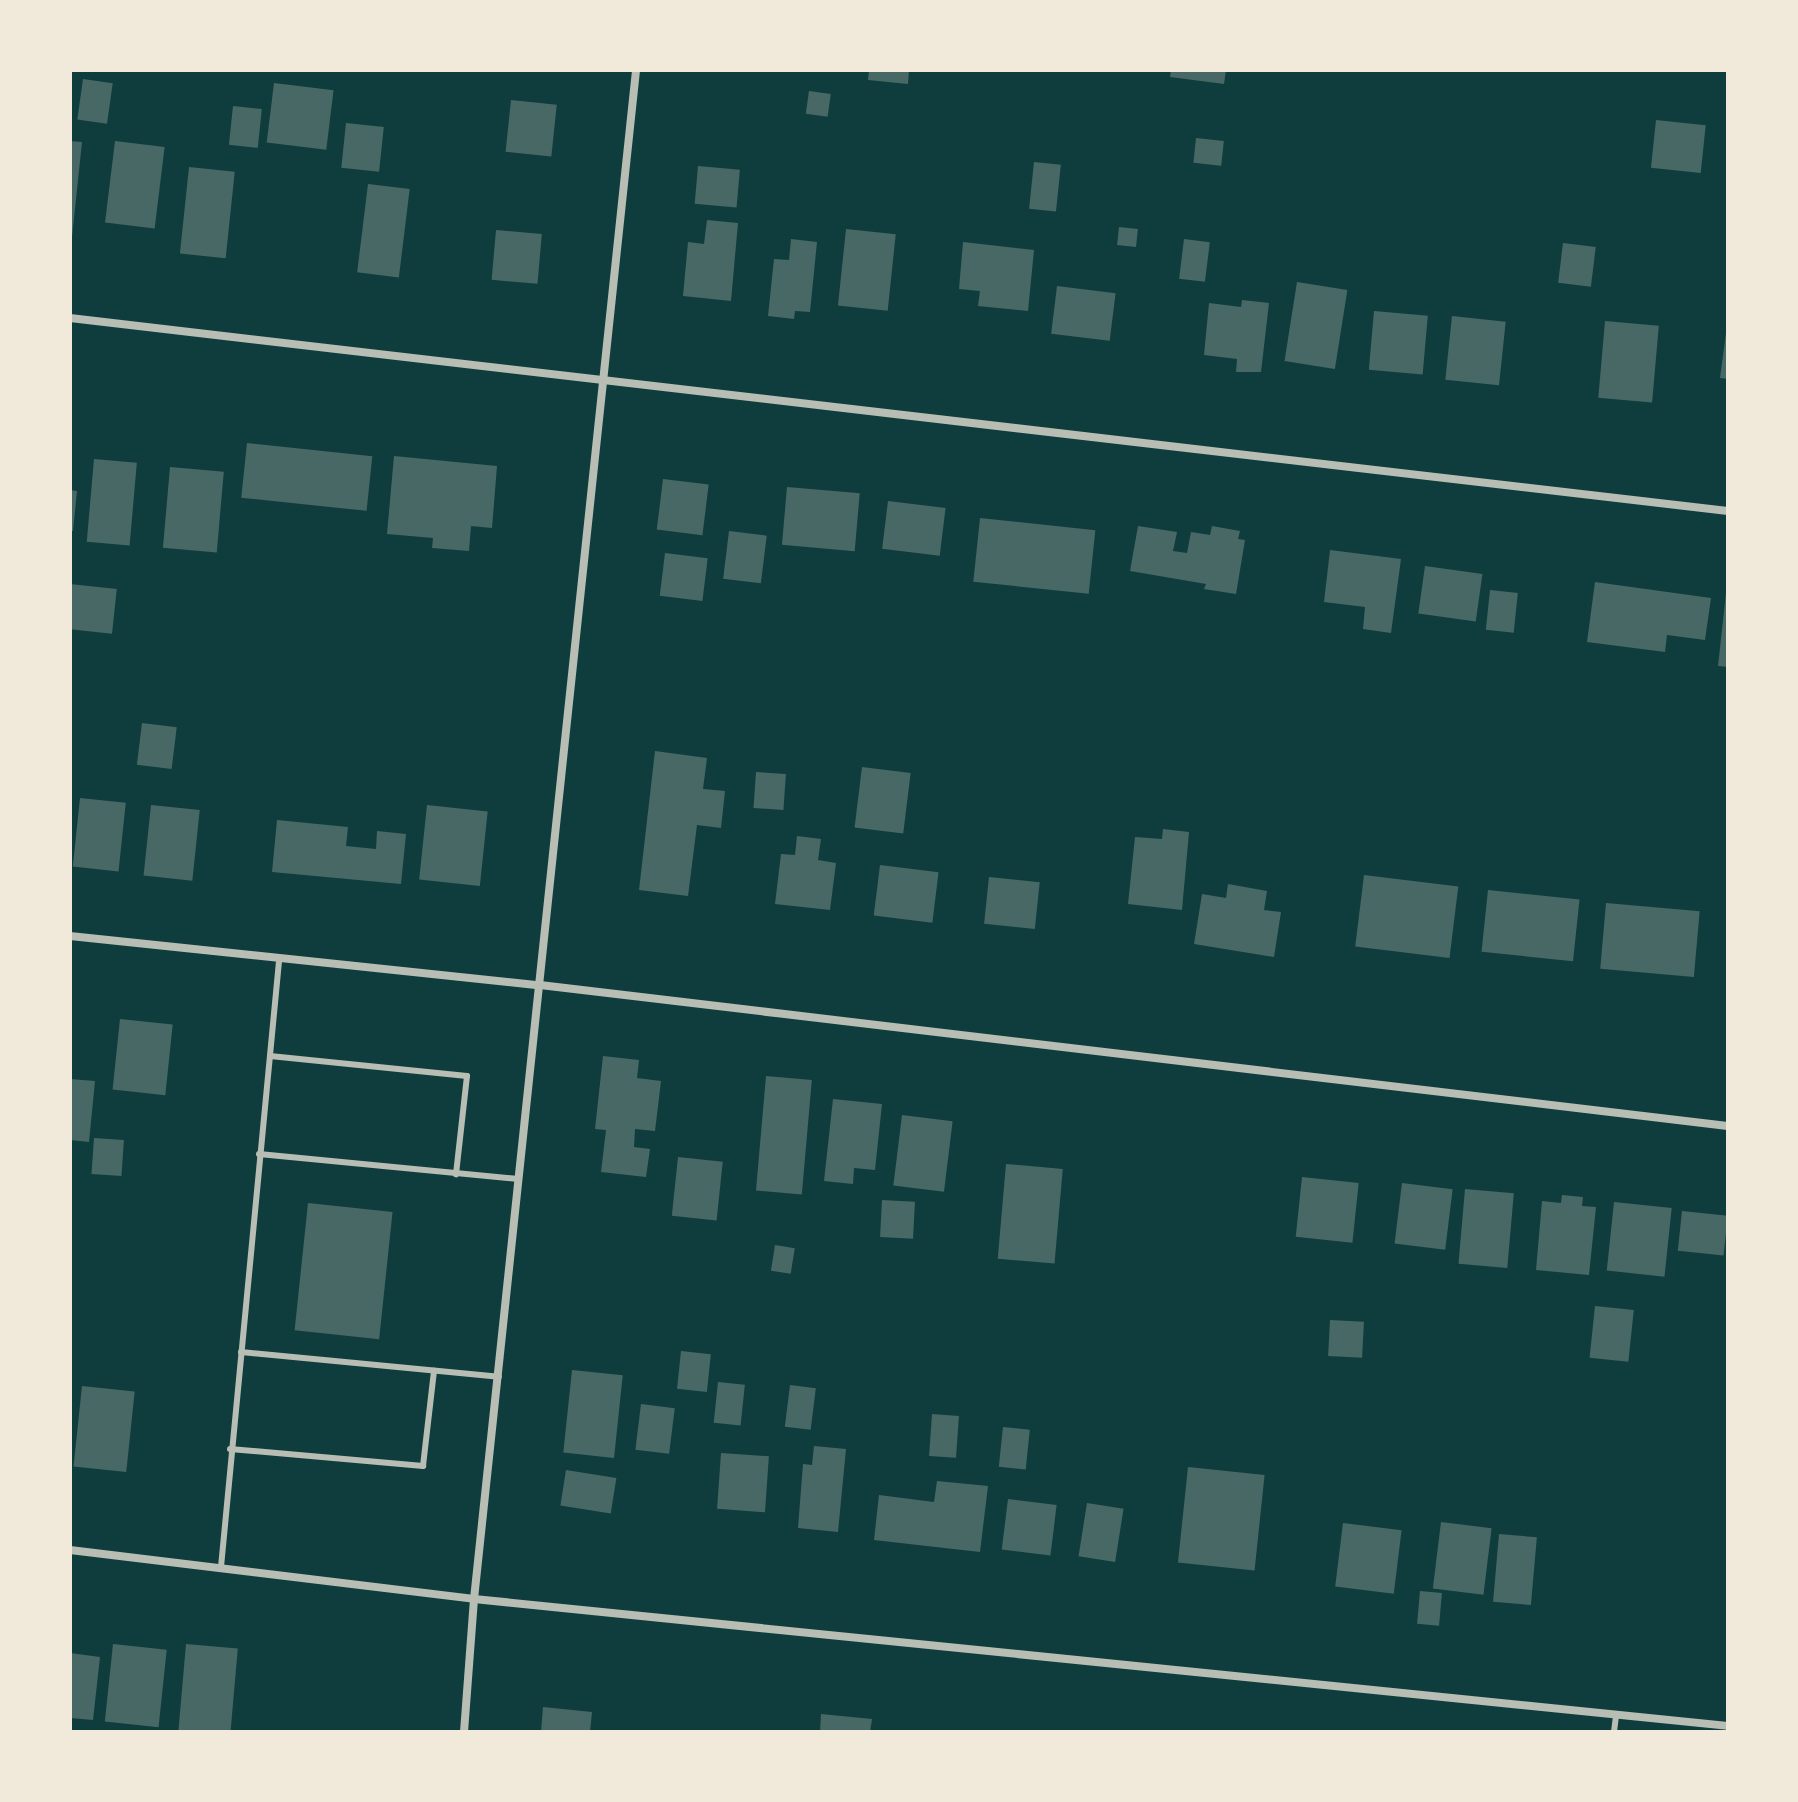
<!DOCTYPE html>
<style>
body{margin:0}
#map{position:relative;width:1798px;height:1802px;overflow:hidden;background:#0f3d3e;font-family:"Work Sans",sans-serif}
div>[style]{position:absolute}
.building>*{inset:0;background:#486865;transform-origin:0 0}
.service>*{height:6px;margin:-3px;padding:0 3px;transform-origin:3px;border-radius:3px;background:#b8beb3}
.minor>*{height:8px;margin:-4px;padding:0 4px;transform-origin:4px;border-radius:4px;background:#b8beb3}
span{translate:-50% -50%;white-space:nowrap;text-align:center;line-height:1.15;-webkit-text-stroke:8px #f1e9da;paint-order:stroke}
.frame{position:absolute;inset:0;border:72px solid #f1e9da;pointer-events:none}
</style>
<div id="map">
<div class="building">
<i style="clip-path:polygon(869px 70px,909px 70px,908px 84px,868px 80px)"></i>
<i style="clip-path:polygon(1171px 70px,1226px 70px,1224px 84px,1170px 77px)"></i>
<i style="left:83px;top:79px;width:30px;height:41px;rotate:8deg"></i>
<i style="left:274px;top:83px;width:60px;height:60px;rotate:7deg"></i>
<i style="left:809px;top:91px;width:22px;height:23px;rotate:8deg"></i>
<i style="left:511px;top:100px;width:46px;height:52px;rotate:6deg"></i>
<i style="left:233px;top:106px;width:29px;height:39px;rotate:6deg"></i>
<i style="left:1656px;top:120px;width:50px;height:48px;rotate:6deg"></i>
<i style="left:346px;top:123px;width:38px;height:45px;rotate:6deg"></i>
<i style="left:1196px;top:138px;width:28px;height:25px;rotate:6deg"></i>
<i style="clip-path:polygon(70px 141px,82px 142px,72px 237px,70px 236px)"></i>
<i style="left:115px;top:141px;width:50px;height:82px;rotate:7deg"></i>
<i style="left:1034px;top:162px;width:27px;height:47px;rotate:6deg"></i>
<i style="left:698px;top:166px;width:42px;height:38px;rotate:5deg"></i>
<i style="left:189px;top:167px;width:46px;height:87px;rotate:6deg"></i>
<i style="left:368px;top:184px;width:42px;height:89px;rotate:7deg"></i>
<i style="clip-path:polygon(707px 220px,738px 223px,731px 301px,683px 296px,688px 242px,704px 244px)"></i>
<i style="left:1119px;top:227px;width:19px;height:18px;rotate:6deg"></i>
<i style="left:846px;top:229px;width:50px;height:77px;rotate:6deg"></i>
<i style="left:496px;top:230px;width:46px;height:50px;rotate:5deg"></i>
<i style="clip-path:polygon(791px 239px,817px 242px,810px 312px,795px 311px,794px 319px,768px 316px,774px 259px,789px 260px)"></i>
<i style="left:1184px;top:239px;width:26px;height:40px;rotate:7deg"></i>
<i style="clip-path:polygon(963px 242px,1034px 250px,1028px 311px,978px 306px,980px 291px,959px 289px)"></i>
<i style="left:1563px;top:243px;width:33px;height:40px;rotate:7deg"></i>
<i style="left:1297px;top:282px;width:51px;height:80px;rotate:9deg"></i>
<i style="left:1057px;top:286px;width:59px;height:48px;rotate:7deg"></i>
<i style="clip-path:polygon(1242px 300px,1269px 303px,1261px 372px,1236px 372px,1237px 359px,1204px 355px,1209px 303px,1241px 307px)"></i>
<i style="left:1374px;top:311px;width:54px;height:59px;rotate:5deg"></i>
<i style="left:1452px;top:316px;width:54px;height:64px;rotate:6deg"></i>
<i style="left:1605px;top:321px;width:54px;height:77px;rotate:5deg"></i>
<i style="clip-path:polygon(1726px 333px,1728px 333px,1728px 379px,1720px 378px)"></i>
<i style="left:247px;top:443px;width:126px;height:55px;rotate:6deg"></i>
<i style="clip-path:polygon(394px 456px,497px 466px,492px 528px,471px 526px,469px 551px,432px 548px,433px 538px,387px 534px)"></i>
<i style="left:94px;top:459px;width:43px;height:83px;rotate:5deg"></i>
<i style="left:170px;top:467px;width:54px;height:81px;rotate:5deg"></i>
<i style="left:663px;top:479px;width:46px;height:51px;rotate:7deg"></i>
<i style="left:787px;top:487px;width:73px;height:58px;rotate:5deg"></i>
<i style="clip-path:polygon(70px 490px,77px 491px,73px 531px,70px 531px)"></i>
<i style="left:888px;top:501px;width:58px;height:48px;rotate:7deg"></i>
<i style="left:980px;top:518px;width:116px;height:64px;rotate:6deg"></i>
<i style="clip-path:polygon(1138px 526px,1177px 532px,1173px 551px,1187px 553px,1191px 532px,1210px 535px,1212px 526px,1240px 531px,1238px 539px,1245px 540px,1236px 594px,1204px 589px,1206px 584px,1130px 571px)"></i>
<i style="left:729px;top:531px;width:38px;height:48px;rotate:7deg"></i>
<i style="clip-path:polygon(1330px 550px,1401px 559px,1391px 633px,1363px 629px,1365px 607px,1324px 602px)"></i>
<i style="left:665px;top:553px;width:43px;height:43px;rotate:7deg"></i>
<i style="left:1425px;top:566px;width:58px;height:48px;rotate:8deg"></i>
<i style="clip-path:polygon(1595px 582px,1711px 598px,1705px 640px,1667px 635px,1665px 652px,1587px 642px)"></i>
<i style="left:70px;top:584px;width:47px;height:45px;rotate:6deg"></i>
<i style="left:1490px;top:590px;width:28px;height:40px;rotate:6deg"></i>
<i style="clip-path:polygon(1726px 593px,1728px 593px,1728px 667px,1718px 666px)"></i>
<i style="left:142px;top:723px;width:35px;height:42px;rotate:7deg"></i>
<i style="clip-path:polygon(655px 751px,707px 758px,703px 789px,725px 791px,721px 828px,697px 825px,688px 896px,639px 890px)"></i>
<i style="left:862px;top:767px;width:49px;height:61px;rotate:7deg"></i>
<i style="left:756px;top:772px;width:30px;height:36px;rotate:4deg"></i>
<i style="left:80px;top:798px;width:46px;height:69px;rotate:6deg"></i>
<i style="left:151px;top:805px;width:49px;height:71px;rotate:6deg"></i>
<i style="left:427px;top:805px;width:61px;height:75px;rotate:6deg"></i>
<i style="clip-path:polygon(277px 820px,348px 827px,346px 846px,376px 849px,377px 831px,406px 834px,401px 884px,272px 872px)"></i>
<i style="clip-path:polygon(1163px 829px,1189px 832px,1182px 910px,1128px 904px,1135px 837px,1162px 839px)"></i>
<i style="clip-path:polygon(797px 836px,821px 839px,818px 860px,836px 863px,830px 910px,775px 904px,781px 854px,795px 855px)"></i>
<i style="left:880px;top:865px;width:59px;height:51px;rotate:7deg"></i>
<i style="left:1364px;top:875px;width:95px;height:72px;rotate:7deg"></i>
<i style="left:989px;top:877px;width:51px;height:47px;rotate:6deg"></i>
<i style="clip-path:polygon(1228px 884px,1267px 891px,1264px 910px,1281px 912px,1274px 957px,1194px 944px,1202px 894px,1226px 898px)"></i>
<i style="left:1488px;top:890px;width:92px;height:62px;rotate:6deg"></i>
<i style="left:1606px;top:903px;width:94px;height:66px;rotate:5deg"></i>
<i style="left:120px;top:1019px;width:53px;height:71px;rotate:6deg"></i>
<i style="clip-path:polygon(603px 1056px,639px 1060px,637px 1078px,661px 1081px,655px 1131px,635px 1129px,634px 1147px,650px 1149px,646px 1177px,601px 1172px,606px 1130px,595px 1129px)"></i>
<i style="left:766px;top:1076px;width:46px;height:115px;rotate:5deg"></i>
<i style="clip-path:polygon(70px 1079px,95px 1081px,89px 1142px,70px 1140px)"></i>
<i style="clip-path:polygon(833px 1099px,882px 1104px,875px 1170px,854px 1168px,853px 1184px,824px 1181px)"></i>
<i style="left:902px;top:1115px;width:51px;height:71px;rotate:7deg"></i>
<i style="left:94px;top:1138px;width:30px;height:36px;rotate:4deg"></i>
<i style="left:678px;top:1157px;width:45px;height:59px;rotate:6deg"></i>
<i style="left:1006px;top:1164px;width:57px;height:95px;rotate:5deg"></i>
<i style="left:1302px;top:1177px;width:57px;height:60px;rotate:6deg"></i>
<i style="left:1402px;top:1183px;width:51px;height:61px;rotate:7deg"></i>
<i style="left:1465px;top:1189px;width:49px;height:75px;rotate:5deg"></i>
<i style="clip-path:polygon(1562px 1195px,1583px 1197px,1582px 1206px,1596px 1207px,1589px 1275px,1536px 1270px,1542px 1201px,1561px 1203px)"></i>
<i style="left:882px;top:1200px;width:33px;height:37px;rotate:3deg"></i>
<i style="left:1614px;top:1202px;width:58px;height:69px;rotate:6deg"></i>
<i style="left:308px;top:1203px;width:85px;height:128px;rotate:6deg"></i>
<i style="left:1682px;top:1211px;width:46px;height:40px;rotate:6deg"></i>
<i style="left:775px;top:1245px;width:20px;height:26px;rotate:9deg"></i>
<i style="left:1595px;top:1306px;width:39px;height:52px;rotate:6deg"></i>
<i style="left:1330px;top:1320px;width:34px;height:36px;rotate:3deg"></i>
<i style="left:681px;top:1351px;width:30px;height:38px;rotate:6deg"></i>
<i style="left:572px;top:1370px;width:51px;height:83px;rotate:6deg"></i>
<i style="left:718px;top:1382px;width:27px;height:41px;rotate:6deg"></i>
<i style="left:790px;top:1385px;width:26px;height:42px;rotate:7deg"></i>
<i style="left:82px;top:1386px;width:53px;height:81px;rotate:6deg"></i>
<i style="left:641px;top:1404px;width:34px;height:46px;rotate:7deg"></i>
<i style="left:932px;top:1414px;width:27px;height:42px;rotate:4deg"></i>
<i style="left:1003px;top:1427px;width:27px;height:40px;rotate:6deg"></i>
<i style="clip-path:polygon(814px 1446px,846px 1449px,838px 1532px,798px 1528px,803px 1464px,812px 1465px)"></i>
<i style="left:721px;top:1453px;width:48px;height:56px;rotate:4deg"></i>
<i style="left:1188px;top:1467px;width:77px;height:96px;rotate:6deg"></i>
<i style="left:566px;top:1470px;width:51px;height:36px;rotate:9deg"></i>
<i style="clip-path:polygon(937px 1481px,988px 1486px,980px 1552px,874px 1540px,879px 1495px,934px 1502px)"></i>
<i style="left:1008px;top:1499px;width:49px;height:51px;rotate:7deg"></i>
<i style="left:1087px;top:1503px;width:37px;height:54px;rotate:9deg"></i>
<i style="left:1441px;top:1522px;width:51px;height:67px;rotate:7deg"></i>
<i style="left:1343px;top:1523px;width:59px;height:64px;rotate:7deg"></i>
<i style="left:1499px;top:1534px;width:38px;height:68px;rotate:5deg"></i>
<i style="left:1420px;top:1591px;width:22px;height:33px;rotate:5deg"></i>
<i style="left:113px;top:1644px;width:54px;height:78px;rotate:6deg"></i>
<i style="left:186px;top:1644px;width:52px;height:87px;rotate:5deg"></i>
<i style="clip-path:polygon(70px 1653px,100px 1657px,93px 1720px,70px 1718px)"></i>
<i style="clip-path:polygon(543px 1707px,592px 1712px,590px 1732px,541px 1732px)"></i>
<i style="clip-path:polygon(821px 1714px,872px 1719px,870px 1732px,820px 1732px)"></i>
</div>
<div class="service">
<i style="left:270px;top:1056px;width:198px;rotate:5.8deg"></i>
<i style="left:467px;top:1076px;width:99px;rotate:96.4deg"></i>
<i style="left:259px;top:1154px;width:261px;rotate:5.5deg"></i>
<i style="left:241px;top:1352px;width:259px;rotate:5.5deg"></i>
<i style="left:230px;top:1449px;width:194px;rotate:5deg"></i>
<i style="left:423px;top:1466px;width:96px;rotate:-83.4deg"></i>
<i style="left:221px;top:1567px;width:609px;rotate:-84.53deg"></i>
<i style="left:1614px;top:1732px;width:17px;rotate:-83deg"></i>
</div>
<div class="minor">
<i style="left:70px;top:318px;width:1669px;rotate:6.64deg"></i>
<i style="left:70px;top:936px;width:473px;rotate:6deg"></i>
<i style="left:540px;top:985px;width:1196px;rotate:6.77deg"></i>
<i style="left:70px;top:1550px;width:407px;rotate:6.9deg"></i>
<i style="left:474px;top:1599px;width:1260px;rotate:5.78deg"></i>
<i style="left:464px;top:1732px;width:133px;rotate:-85.7deg"></i>
<i style="left:474px;top:1599px;width:1538px;rotate:-83.95deg"></i>
</div>
<div class="frame"></div>
</div>
